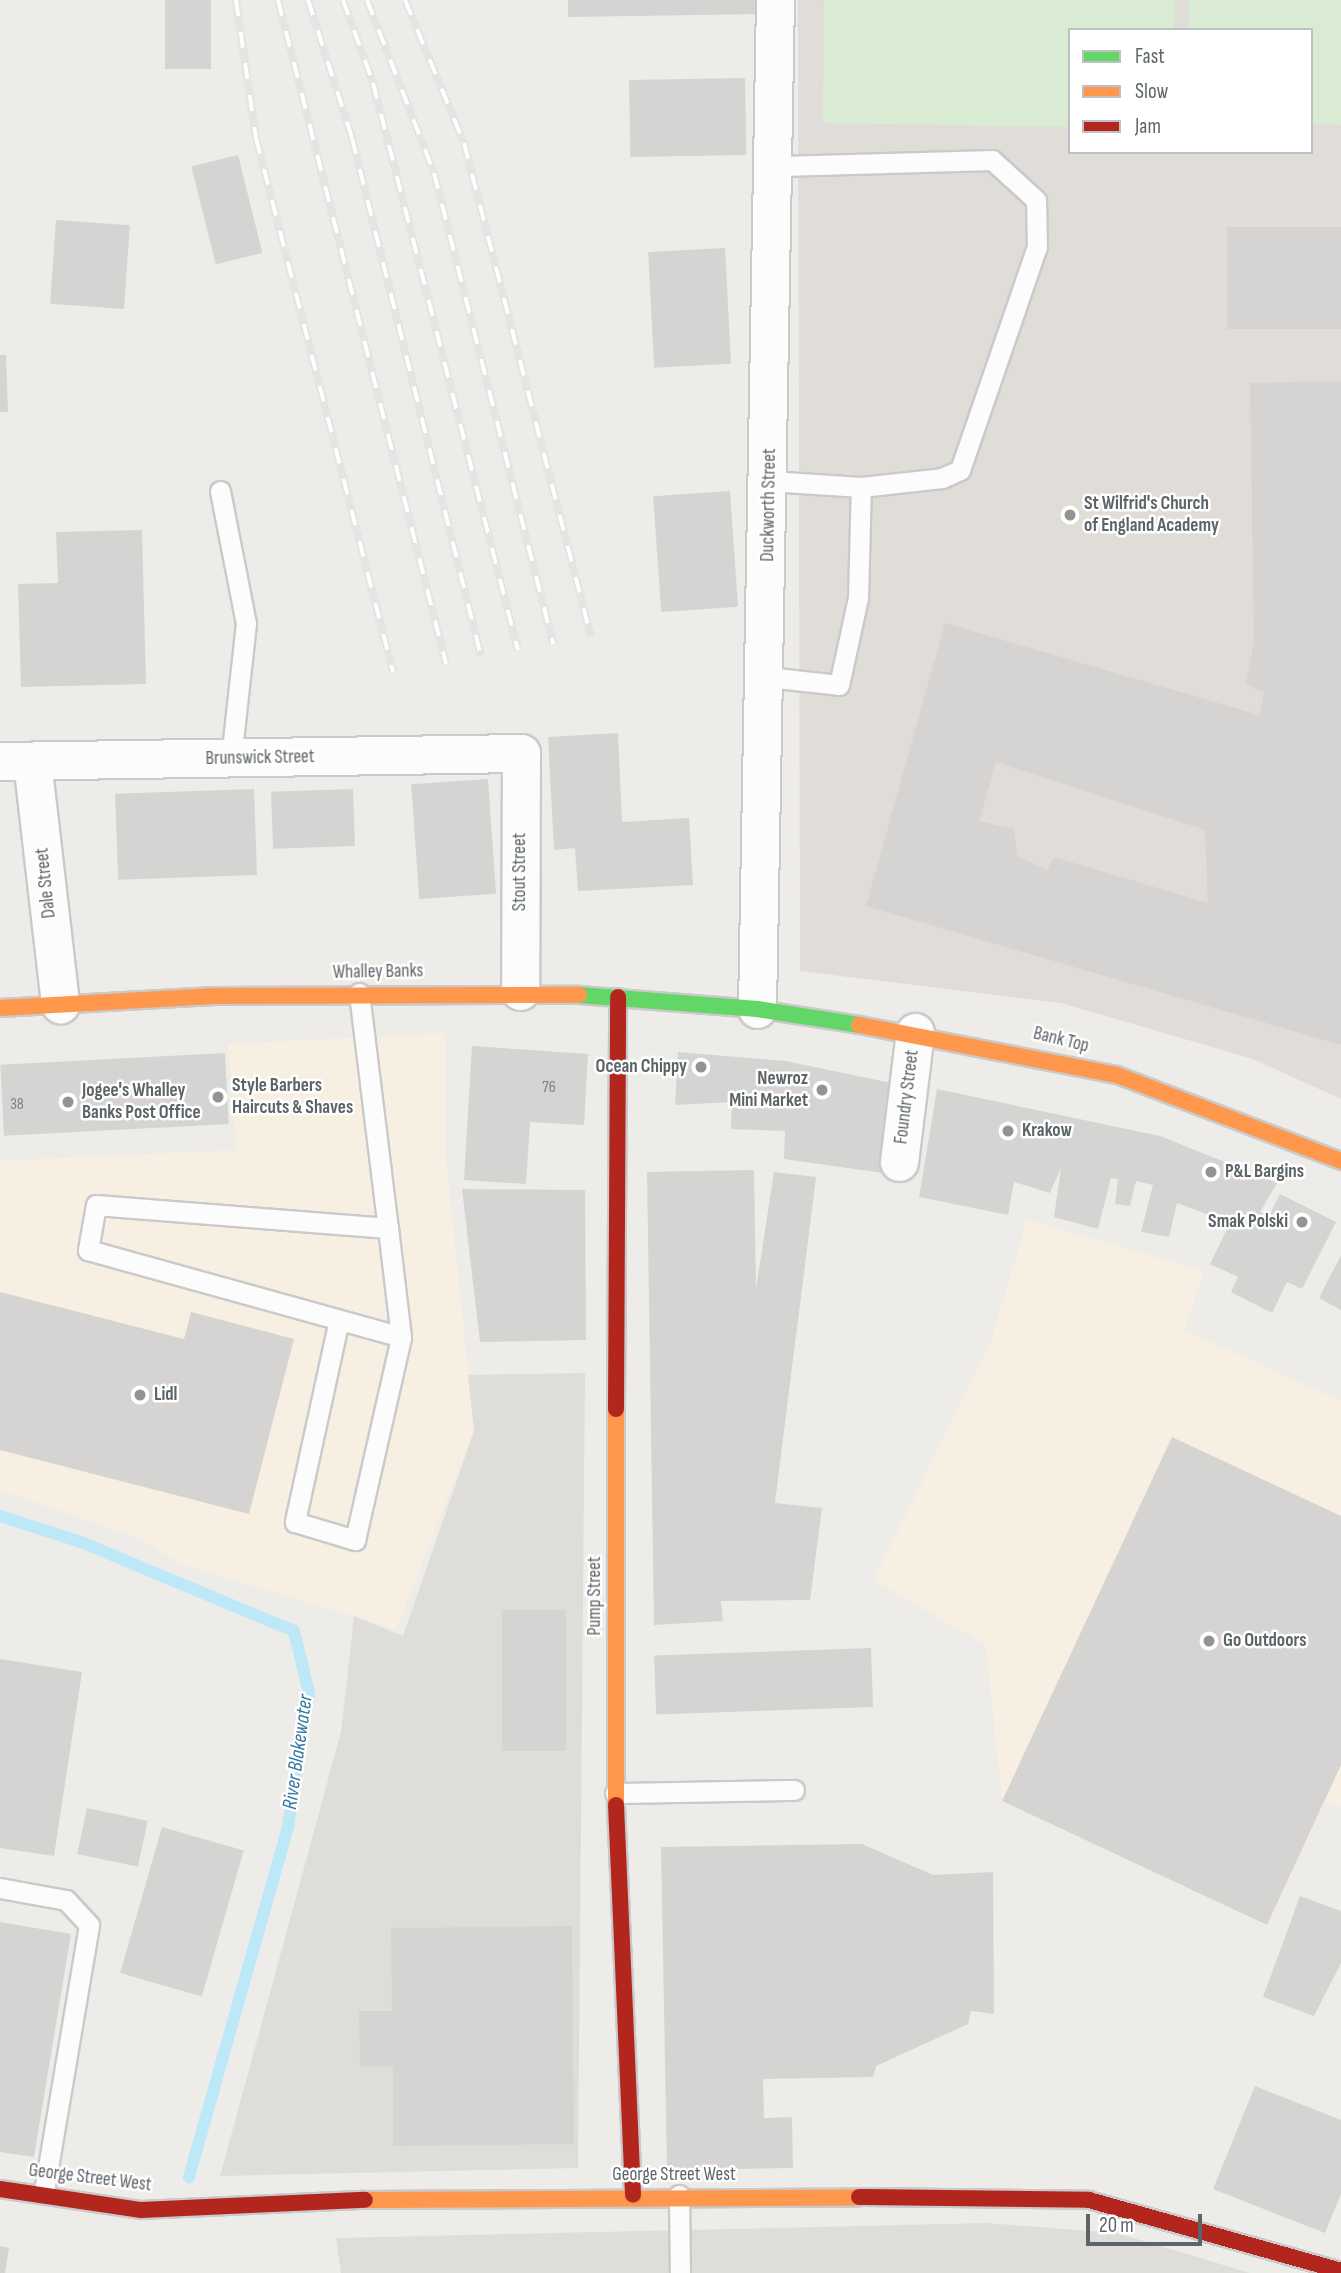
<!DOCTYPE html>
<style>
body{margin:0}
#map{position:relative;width:1341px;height:2273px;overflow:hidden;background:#eeece9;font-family:"Sofia Sans Condensed",sans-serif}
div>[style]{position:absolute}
.commercial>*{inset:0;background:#f7efe2}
.industrial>*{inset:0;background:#dfddda}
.education>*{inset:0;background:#e0dcd8}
.green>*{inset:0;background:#d9ebd3}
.stream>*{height:12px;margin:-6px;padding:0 6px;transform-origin:6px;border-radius:6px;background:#bde8f8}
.building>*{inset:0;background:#d6d4d3;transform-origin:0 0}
.roads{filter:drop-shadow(2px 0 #cacaca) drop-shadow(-2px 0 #cacaca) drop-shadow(0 2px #cacaca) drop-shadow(0 -2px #cacaca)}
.lane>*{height:19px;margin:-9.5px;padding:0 9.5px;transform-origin:9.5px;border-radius:9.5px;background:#fcfcfc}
.street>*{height:37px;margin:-18.5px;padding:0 18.5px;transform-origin:18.5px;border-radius:18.5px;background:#fcfcfc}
.fast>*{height:16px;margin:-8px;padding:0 8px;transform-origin:8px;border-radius:8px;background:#63d668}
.slow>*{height:16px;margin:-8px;padding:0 8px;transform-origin:8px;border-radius:8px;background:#ff974d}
.jam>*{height:16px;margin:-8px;padding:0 8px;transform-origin:8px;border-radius:8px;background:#b3261e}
.rail>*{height:8px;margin-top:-4px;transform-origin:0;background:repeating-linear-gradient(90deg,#fff 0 16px,#e3e4e3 0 32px);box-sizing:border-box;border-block:2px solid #e3e4e3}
.dots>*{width:19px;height:19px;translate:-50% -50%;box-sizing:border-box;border:4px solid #fff;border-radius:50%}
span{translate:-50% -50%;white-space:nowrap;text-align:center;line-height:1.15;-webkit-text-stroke:5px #fff;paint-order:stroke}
.number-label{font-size:16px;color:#7c8184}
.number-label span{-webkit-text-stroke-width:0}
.poi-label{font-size:19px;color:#5d6468;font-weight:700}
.left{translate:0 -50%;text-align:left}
.right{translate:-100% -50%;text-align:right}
.street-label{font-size:19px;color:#5d6468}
.water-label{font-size:21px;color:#3379a0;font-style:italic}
.legend{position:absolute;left:1068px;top:28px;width:245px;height:126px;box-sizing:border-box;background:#fff;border:2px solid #bec1c3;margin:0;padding:9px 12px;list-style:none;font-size:21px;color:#5d6468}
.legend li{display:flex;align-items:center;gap:14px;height:35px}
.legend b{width:35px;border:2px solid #bec1c3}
.scale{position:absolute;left:1086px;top:2214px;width:116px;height:32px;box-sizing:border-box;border:4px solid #5d6468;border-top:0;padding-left:9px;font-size:21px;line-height:24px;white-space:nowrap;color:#5d6468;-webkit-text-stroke:5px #fff;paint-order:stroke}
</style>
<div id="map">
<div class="commercial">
<i style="clip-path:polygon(445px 1033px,445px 1147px,474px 1431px,396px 1629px,181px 1564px,139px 1538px,0 1490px,0 1161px,237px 1150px,228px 1044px)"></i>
<i style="clip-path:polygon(1027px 1220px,1204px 1271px,1184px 1330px,1341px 1401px,1341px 1807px,1324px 1803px,1267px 1925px,1002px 1801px,986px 1645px,874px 1580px,991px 1341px)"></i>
</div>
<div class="industrial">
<i style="clip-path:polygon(585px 1373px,578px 2168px,220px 2176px,341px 1732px,354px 1616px,403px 1636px,474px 1431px,468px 1375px)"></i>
<i style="clip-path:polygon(987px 2223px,1117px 2233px,1250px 2273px,341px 2273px,336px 2238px)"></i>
</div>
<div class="education">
<i style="clip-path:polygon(evenodd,798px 0,1341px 0,1341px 1099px,1253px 1059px,1061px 1003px,800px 971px,798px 0,1070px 30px,1311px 30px,1311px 152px,1070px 152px,1070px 30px)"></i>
</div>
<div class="green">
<i style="clip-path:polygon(824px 0,1175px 0,1174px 30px,1070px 30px,1070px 127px,823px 123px)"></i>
<i style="clip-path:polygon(1189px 0,1341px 0,1341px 125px,1311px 124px,1311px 30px,1189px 30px)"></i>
</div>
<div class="stream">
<i style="left:0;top:1516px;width:85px;rotate:17.8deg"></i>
<i style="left:81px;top:1542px;width:231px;rotate:22.7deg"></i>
<i style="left:294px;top:1631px;width:64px;rotate:76.4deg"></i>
<i style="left:309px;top:1693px;width:136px;rotate:98.9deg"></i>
<i style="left:288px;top:1827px;width:364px;rotate:105.8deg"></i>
</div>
<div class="building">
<i style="left:165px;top:0;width:46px;height:69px"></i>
<i style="clip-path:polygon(568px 0,766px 0,766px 14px,568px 17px)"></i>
<i style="left:745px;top:78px;width:77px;height:116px;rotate:89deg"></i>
<i style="left:238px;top:155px;width:101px;height:48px;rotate:76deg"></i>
<i style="left:56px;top:220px;width:74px;height:84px;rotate:4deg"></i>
<i style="left:1341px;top:227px;width:102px;height:114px;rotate:90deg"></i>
<i style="left:725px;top:248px;width:116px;height:77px;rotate:87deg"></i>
<i style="clip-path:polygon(0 355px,6px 355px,8px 412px,0 412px)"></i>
<i style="clip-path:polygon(evenodd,1341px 381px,1341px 1045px,866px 906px,945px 623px,1259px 715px,1264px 693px,1246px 683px,1254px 642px,1250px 383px,1341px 381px,996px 762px,1205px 830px,1208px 903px,1054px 857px,1047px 870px,1017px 856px,1014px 829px,979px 821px,996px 762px)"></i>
<i style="left:730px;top:491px;width:116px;height:77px;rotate:86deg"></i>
<i style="clip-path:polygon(142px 530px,146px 684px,21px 687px,18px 584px,58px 583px,56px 532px)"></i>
<i style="clip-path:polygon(618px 733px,622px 822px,689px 818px,693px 885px,578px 891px,575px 848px,554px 850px,548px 737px)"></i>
<i style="left:488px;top:779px;width:115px;height:77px;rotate:86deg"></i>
<i style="left:254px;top:789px;width:86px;height:139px;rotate:88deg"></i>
<i style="left:353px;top:789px;width:57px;height:82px;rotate:88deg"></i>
<i style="clip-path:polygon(472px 1046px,588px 1054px,584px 1125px,530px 1122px,526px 1184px,464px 1180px)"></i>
<i style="clip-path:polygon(678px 1052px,786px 1061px,896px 1084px,883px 1173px,784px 1159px,785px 1131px,731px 1129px,732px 1102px,675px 1105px)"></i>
<i style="left:225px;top:1053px;width:71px;height:225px;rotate:87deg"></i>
<i style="clip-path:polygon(937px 1089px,1160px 1136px,1277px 1183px,1260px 1212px,1269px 1216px,1280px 1194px,1336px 1222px,1302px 1289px,1287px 1282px,1272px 1313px,1231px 1292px,1238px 1277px,1210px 1264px,1230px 1223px,1177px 1203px,1169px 1237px,1141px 1232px,1153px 1185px,1136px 1181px,1130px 1206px,1115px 1204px,1118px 1179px,1111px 1178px,1098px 1229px,1054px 1217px,1061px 1168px,1050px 1193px,1014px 1182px,1008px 1215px,919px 1197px)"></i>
<i style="clip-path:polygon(754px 1170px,756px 1289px,774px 1172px,816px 1177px,775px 1503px,822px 1508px,810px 1600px,721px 1601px,723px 1621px,654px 1625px,647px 1172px)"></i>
<i style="clip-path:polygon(462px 1189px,585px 1190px,586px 1340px,480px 1342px)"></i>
<i style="clip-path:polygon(1341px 1255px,1341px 1310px,1319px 1298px)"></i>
<i style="clip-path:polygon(0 1292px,184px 1339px,191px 1312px,294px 1339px,249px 1514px,0 1450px)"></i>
<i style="clip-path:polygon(1172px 1437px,1341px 1516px,1341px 1765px,1267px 1925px,1002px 1801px)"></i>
<i style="left:502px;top:1610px;width:64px;height:141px"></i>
<i style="left:871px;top:1648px;width:59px;height:217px;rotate:88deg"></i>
<i style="clip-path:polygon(0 1659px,82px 1672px,54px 1856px,0 1848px)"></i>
<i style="left:87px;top:1808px;width:62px;height:47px;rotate:12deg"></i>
<i style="left:162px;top:1827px;width:85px;height:152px;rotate:16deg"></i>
<i style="clip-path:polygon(862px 1844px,933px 1875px,993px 1872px,994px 2014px,971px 2011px,968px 2024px,876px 2066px,873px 2077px,763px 2079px,764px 2118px,792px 2117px,793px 2168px,667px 2170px,661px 1847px)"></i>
<i style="clip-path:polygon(1300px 1896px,1341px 1911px,1341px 1963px,1314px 2016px,1263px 1997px)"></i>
<i style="clip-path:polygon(0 1922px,71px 1934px,34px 2157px,0 2152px)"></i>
<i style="clip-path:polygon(572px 1926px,574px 2144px,393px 2146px,393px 2066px,360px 2067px,359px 2011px,392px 2011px,391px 1928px)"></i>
<i style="clip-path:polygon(1255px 2086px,1341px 2120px,1341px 2194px,1325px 2233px,1213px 2189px)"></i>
<i style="clip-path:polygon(0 2246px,9px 2248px,5px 2273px,0 2273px)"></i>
</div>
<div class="roads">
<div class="lane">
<i style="left:769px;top:481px;width:92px;rotate:3.7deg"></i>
<i style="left:861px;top:487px;width:81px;rotate:-6.3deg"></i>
<i style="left:942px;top:478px;width:20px;rotate:-24deg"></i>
<i style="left:960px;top:470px;width:236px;rotate:-71deg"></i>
<i style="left:1037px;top:247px;width:47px;rotate:-91.2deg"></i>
<i style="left:1036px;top:200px;width:59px;rotate:-137.7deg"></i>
<i style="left:992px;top:160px;width:220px;rotate:178.4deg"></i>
<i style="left:220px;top:491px;width:135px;rotate:78.9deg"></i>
<i style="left:246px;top:623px;width:136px;rotate:96.3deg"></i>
<i style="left:767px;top:677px;width:72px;rotate:6.3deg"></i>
<i style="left:839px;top:685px;width:89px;rotate:-77.7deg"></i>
<i style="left:858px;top:598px;width:111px;rotate:-88.5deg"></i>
<i style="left:359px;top:993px;width:237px;rotate:83deg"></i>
<i style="left:388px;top:1228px;width:293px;rotate:-175.5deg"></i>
<i style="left:96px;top:1205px;width:46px;rotate:100.1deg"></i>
<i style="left:88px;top:1250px;width:325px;rotate:15.5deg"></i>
<i style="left:401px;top:1337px;width:110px;rotate:-96.8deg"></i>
<i style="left:338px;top:1324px;width:203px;rotate:102.3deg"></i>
<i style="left:295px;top:1522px;width:63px;rotate:16.7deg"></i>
<i style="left:355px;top:1540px;width:208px;rotate:-77.2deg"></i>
<i style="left:615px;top:1793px;width:179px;rotate:-1deg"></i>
<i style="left:0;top:1888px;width:67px;rotate:10.3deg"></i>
<i style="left:66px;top:1900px;width:34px;rotate:47deg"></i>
<i style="left:89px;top:1925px;width:270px;rotate:99.6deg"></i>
<i style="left:679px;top:2195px;width:78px;rotate:89.3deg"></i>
</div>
<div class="street">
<i style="left:0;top:761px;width:521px;rotate:-0.88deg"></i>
<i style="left:521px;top:753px;width:238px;rotate:90.2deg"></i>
<i style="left:32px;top:761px;width:245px;rotate:83.4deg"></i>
<i style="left:757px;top:1009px;width:1009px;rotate:-88.98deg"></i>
<i style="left:899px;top:1162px;width:131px;rotate:-83deg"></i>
</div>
<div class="fast">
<i style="left:579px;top:995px;width:179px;rotate:4.5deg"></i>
<i style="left:757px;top:1009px;width:103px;rotate:8.9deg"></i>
</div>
<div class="slow">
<i style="left:0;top:1008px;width:214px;rotate:-3.2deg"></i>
<i style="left:214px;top:996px;width:365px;rotate:-0.2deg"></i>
<i style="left:859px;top:1025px;width:263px;rotate:11deg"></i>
<i style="left:1117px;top:1075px;width:240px;rotate:21deg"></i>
<i style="left:616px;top:1805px;width:396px;rotate:-90deg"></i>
<i style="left:365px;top:2200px;width:494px;rotate:-0.3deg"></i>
</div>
<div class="jam">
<i style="left:616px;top:1409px;width:412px;rotate:-89.7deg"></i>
<i style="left:616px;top:1805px;width:390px;rotate:87.5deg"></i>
<i style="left:0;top:2189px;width:143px;rotate:8.5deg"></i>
<i style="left:141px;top:2210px;width:224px;rotate:-2.6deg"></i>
<i style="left:859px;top:2197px;width:230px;rotate:0.7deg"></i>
<i style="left:1089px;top:2200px;width:262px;rotate:15.7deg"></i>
</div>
</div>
<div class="rail">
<i style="left:236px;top:0;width:139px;rotate:81.8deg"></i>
<i style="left:256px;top:138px;width:551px;rotate:75.61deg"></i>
<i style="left:278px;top:0;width:685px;rotate:75.8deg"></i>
<i style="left:308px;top:0;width:145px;rotate:72.3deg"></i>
<i style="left:352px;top:138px;width:534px;rotate:76.02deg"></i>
<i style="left:343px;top:0;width:88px;rotate:70.1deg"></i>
<i style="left:373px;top:83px;width:585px;rotate:75.66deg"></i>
<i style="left:367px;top:0;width:186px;rotate:68.8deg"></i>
<i style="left:434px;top:173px;width:486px;rotate:75.8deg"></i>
<i style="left:405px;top:0;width:155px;rotate:67.6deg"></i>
<i style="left:464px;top:143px;width:510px;rotate:75.58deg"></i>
</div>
<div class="dots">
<i style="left:1070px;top:515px;background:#909495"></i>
<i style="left:701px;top:1067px;background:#909495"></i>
<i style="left:822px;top:1090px;background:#909495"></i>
<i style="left:218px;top:1097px;background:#909495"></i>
<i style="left:68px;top:1102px;background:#909495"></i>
<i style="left:1008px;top:1131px;background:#909495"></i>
<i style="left:1211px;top:1172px;background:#909495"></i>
<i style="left:1302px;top:1222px;background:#909495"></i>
<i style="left:140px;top:1395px;background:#909495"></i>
<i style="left:1209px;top:1641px;background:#909495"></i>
</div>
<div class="number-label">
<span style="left:549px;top:1088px">76</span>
<span style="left:17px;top:1105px">38</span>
</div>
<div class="poi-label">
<span class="left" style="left:1084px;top:515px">St Wilfrid's Church<br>of England Academy</span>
<span class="right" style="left:687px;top:1067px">Ocean Chippy</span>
<span class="right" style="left:808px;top:1090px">Newroz<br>Mini Market</span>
<span class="left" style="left:232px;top:1097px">Style Barbers<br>Haircuts &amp; Shaves</span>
<span class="left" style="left:82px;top:1102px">Jogee's Whalley<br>Banks Post Office</span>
<span class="left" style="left:1022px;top:1131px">Krakow</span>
<span class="left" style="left:1225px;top:1172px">P&amp;L Bargins</span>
<span class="right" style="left:1288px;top:1222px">Smak Polski</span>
<span class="left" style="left:154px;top:1395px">Lidl</span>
<span class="left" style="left:1223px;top:1641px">Go Outdoors</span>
</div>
<div class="street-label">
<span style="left:769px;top:505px;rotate:-89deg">Duckworth Street</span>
<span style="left:260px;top:758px;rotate:-1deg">Brunswick Street</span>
<span style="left:520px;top:872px;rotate:-90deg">Stout Street</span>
<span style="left:46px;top:883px;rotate:-96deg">Dale Street</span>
<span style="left:378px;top:972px;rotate:-1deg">Whalley Banks</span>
<span style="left:1061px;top:1040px;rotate:14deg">Bank Top</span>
<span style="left:907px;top:1097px;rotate:-83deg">Foundry Street</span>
<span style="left:595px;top:1596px;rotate:-90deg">Pump Street</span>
<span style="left:674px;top:2175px">George Street West</span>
<span style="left:90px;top:2178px;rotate:7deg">George Street West</span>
</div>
<div class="water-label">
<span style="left:298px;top:1752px;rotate:-82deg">River Blakewater</span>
</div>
<ul class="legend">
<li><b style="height:9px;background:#63d668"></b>Fast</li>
<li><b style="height:9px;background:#ff974d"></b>Slow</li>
<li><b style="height:9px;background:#b3261e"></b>Jam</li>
</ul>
<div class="scale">20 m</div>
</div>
